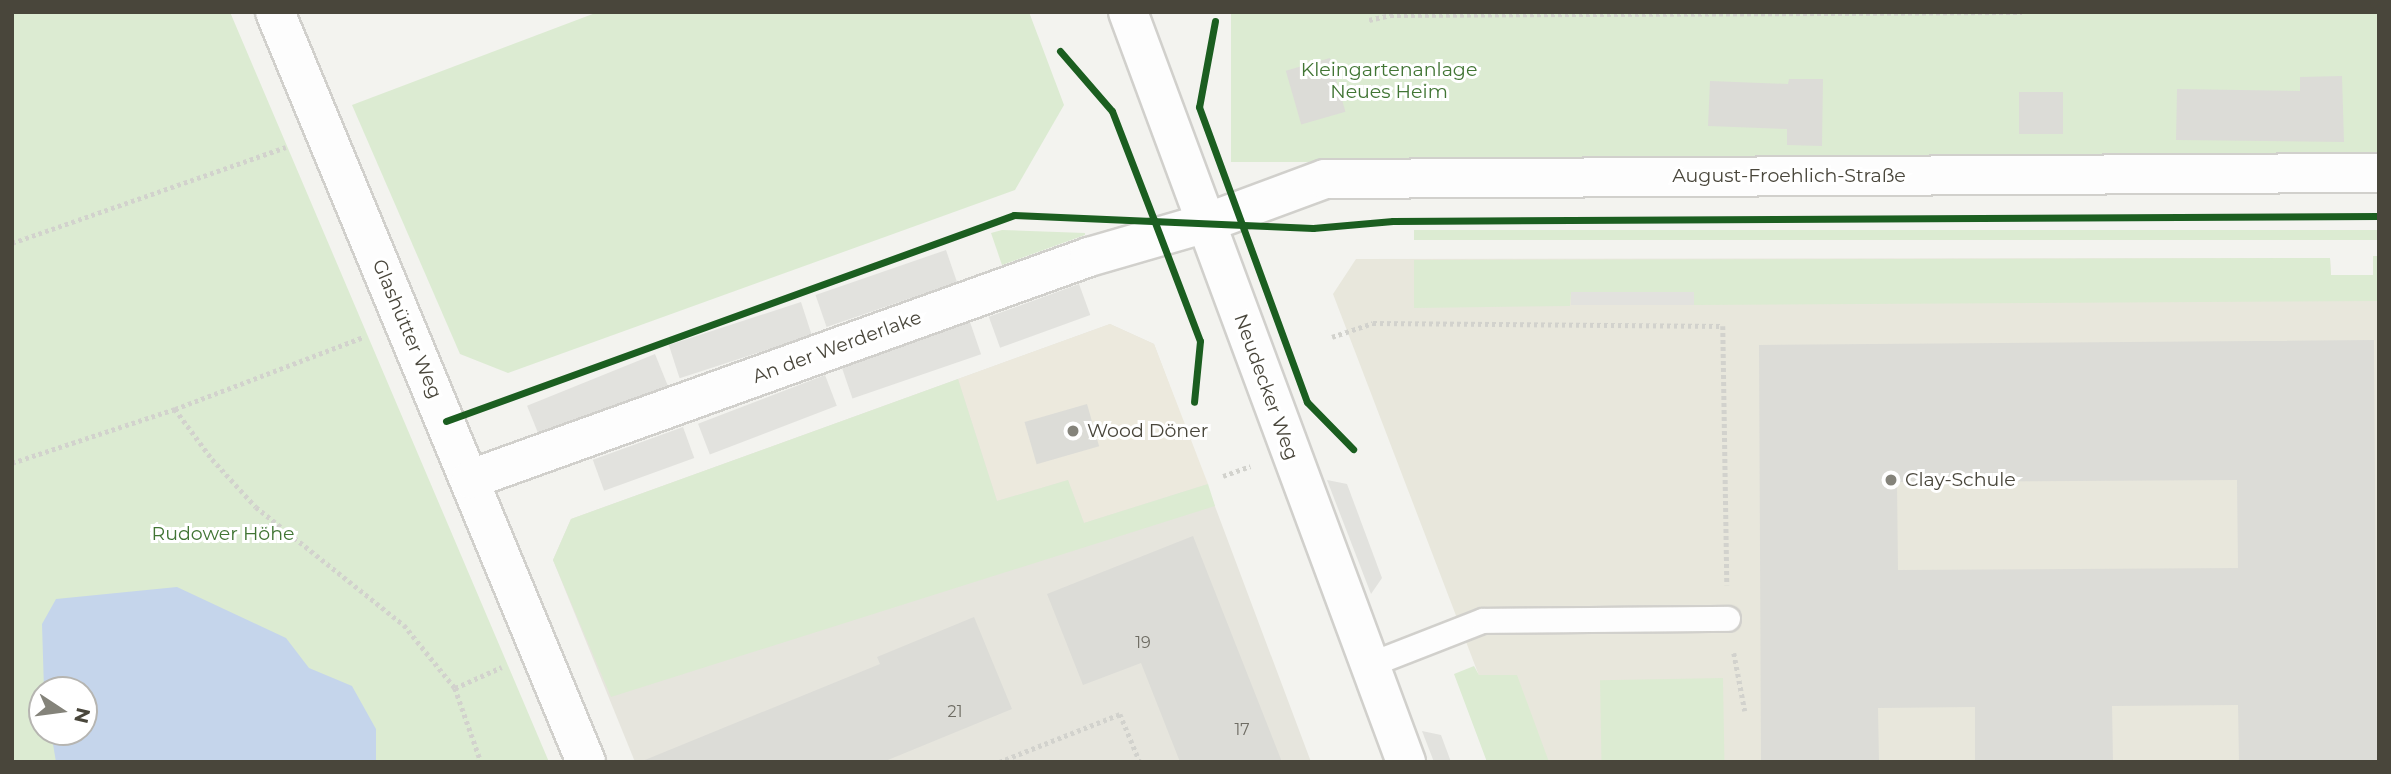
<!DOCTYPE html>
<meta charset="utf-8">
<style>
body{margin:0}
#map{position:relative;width:2391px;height:774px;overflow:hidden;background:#f3f3ef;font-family:Montserrat,sans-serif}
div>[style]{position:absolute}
.residential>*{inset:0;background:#e6e5dd}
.commercial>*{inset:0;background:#ece9dd}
.education>*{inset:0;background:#e8e7dc}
.green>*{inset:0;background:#dcebd2;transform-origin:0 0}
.parking>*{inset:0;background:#e2e2de;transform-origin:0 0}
.water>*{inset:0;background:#c5d5eb}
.building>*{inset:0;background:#dcdcd7;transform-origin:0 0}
.path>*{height:4.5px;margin-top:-2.25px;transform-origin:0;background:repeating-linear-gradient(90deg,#d2d2cd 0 3.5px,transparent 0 7px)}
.roads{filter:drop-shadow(2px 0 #d1d0cc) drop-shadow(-2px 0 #d1d0cc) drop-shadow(0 2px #d1d0cc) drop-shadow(0 -2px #d1d0cc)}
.service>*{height:24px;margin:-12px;padding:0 12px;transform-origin:12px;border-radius:12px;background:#fdfdfd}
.minor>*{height:38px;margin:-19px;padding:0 19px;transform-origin:19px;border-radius:19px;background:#fdfdfd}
.tertiary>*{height:38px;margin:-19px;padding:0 19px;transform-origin:19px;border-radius:19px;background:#fdfdfd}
.cycleway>*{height:7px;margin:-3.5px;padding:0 3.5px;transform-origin:3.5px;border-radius:3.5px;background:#1b5e20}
.dots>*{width:19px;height:19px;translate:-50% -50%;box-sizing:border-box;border:4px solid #fff;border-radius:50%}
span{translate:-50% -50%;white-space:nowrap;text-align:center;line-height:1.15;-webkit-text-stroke:6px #fff;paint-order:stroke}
.number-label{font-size:16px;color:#6e6c63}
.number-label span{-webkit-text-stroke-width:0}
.park-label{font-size:19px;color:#417534}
.street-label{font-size:19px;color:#49463b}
.poi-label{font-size:19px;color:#49463b}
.left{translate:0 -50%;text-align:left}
.frame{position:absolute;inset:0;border:14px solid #49463b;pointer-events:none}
.north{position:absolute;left:28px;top:676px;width:70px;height:70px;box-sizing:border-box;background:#fff;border:2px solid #b6b5b1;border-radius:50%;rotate:103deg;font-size:19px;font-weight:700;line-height:28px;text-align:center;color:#49463b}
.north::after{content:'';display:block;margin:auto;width:24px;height:32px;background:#84837a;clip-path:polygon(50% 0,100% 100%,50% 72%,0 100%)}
</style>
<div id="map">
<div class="residential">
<i style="clip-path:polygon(1110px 324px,1154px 344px,1311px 762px,635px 762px,553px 560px,571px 519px)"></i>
</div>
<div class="commercial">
<i style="clip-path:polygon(1110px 324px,1154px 344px,1208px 484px,1084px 523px,1068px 480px,997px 501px,958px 379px)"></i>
</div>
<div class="education">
<i style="clip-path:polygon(2373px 256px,2379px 256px,2379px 762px,1512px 762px,1333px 294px,1356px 259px,2330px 258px,2331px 275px,2373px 275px)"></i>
</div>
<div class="green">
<i style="clip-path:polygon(evenodd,12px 12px,230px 12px,549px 762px,12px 762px,12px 12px,42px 690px,84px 690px,84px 732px,42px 732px,42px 690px)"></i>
<i style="clip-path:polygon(598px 12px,1029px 12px,1064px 105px,1015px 190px,508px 373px,460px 354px,352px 105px)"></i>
<i style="left:1231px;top:12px;width:1148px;height:150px"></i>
<i style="clip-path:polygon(1002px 230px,1085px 233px,1085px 235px,1002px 265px,991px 233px)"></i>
<i style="left:2379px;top:230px;width:10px;height:965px;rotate:90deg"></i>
<i style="clip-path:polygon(2373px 256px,2379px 256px,2379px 301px,1694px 305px,1694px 292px,1571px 293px,1570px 306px,1414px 308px,1414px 260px,2330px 258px,2331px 275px,2373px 275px)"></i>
<i style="clip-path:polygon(958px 379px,997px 501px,1068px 480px,1084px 523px,1208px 484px,1215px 506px,611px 697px,553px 560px,571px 519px)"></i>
<i style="clip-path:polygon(1474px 666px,1479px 675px,1517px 675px,1549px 762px,1487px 762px,1454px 674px)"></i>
<i style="left:1723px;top:678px;width:84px;height:123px;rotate:89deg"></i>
</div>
<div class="parking">
<i style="left:946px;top:250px;width:34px;height:138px;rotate:71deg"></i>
<i style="left:1079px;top:284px;width:33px;height:96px;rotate:70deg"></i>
<i style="left:1694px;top:292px;width:13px;height:123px;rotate:90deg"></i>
<i style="left:801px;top:302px;width:35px;height:139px;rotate:72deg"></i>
<i style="left:970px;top:322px;width:34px;height:136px;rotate:71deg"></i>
<i style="left:655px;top:354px;width:35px;height:138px;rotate:68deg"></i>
<i style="left:825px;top:375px;width:33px;height:136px;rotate:69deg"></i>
<i style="left:683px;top:427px;width:33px;height:96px;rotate:70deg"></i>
<i style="clip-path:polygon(1327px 480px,1347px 484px,1382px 578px,1371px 594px)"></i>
<i style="clip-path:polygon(1422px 731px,1441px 735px,1451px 762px,1434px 762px)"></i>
</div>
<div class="water">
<i style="clip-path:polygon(177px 587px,286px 638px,309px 668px,352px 686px,376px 729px,376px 762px,56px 762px,51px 732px,84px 732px,84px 690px,44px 690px,42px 624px,56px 599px)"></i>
</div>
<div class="building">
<i style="left:1330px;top:58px;width:56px;height:46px;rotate:74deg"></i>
<i style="clip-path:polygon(2342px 76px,2344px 142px,2176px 140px,2177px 89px,2300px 91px,2300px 77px)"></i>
<i style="clip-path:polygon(1789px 79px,1823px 79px,1822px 146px,1787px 145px,1787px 129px,1708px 126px,1710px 81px,1788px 84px)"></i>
<i style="left:2063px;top:92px;width:42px;height:44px;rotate:90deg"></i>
<i style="clip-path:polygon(evenodd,2374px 340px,2377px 762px,2239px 762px,2238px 705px,2112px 706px,2113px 762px,1975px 762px,1975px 707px,1878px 708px,1879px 762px,1761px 762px,1759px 345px,2374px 340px,2237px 480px,2238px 568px,1898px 570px,1897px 482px,2237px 480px)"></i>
<i style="left:1087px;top:404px;width:44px;height:65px;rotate:74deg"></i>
<i style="clip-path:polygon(1193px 536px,1282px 762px,1180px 762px,1141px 663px,1083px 685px,1047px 594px)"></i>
<i style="clip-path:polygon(974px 617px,1012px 709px,883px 762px,640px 762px,880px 664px,877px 657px)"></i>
</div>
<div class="path">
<i style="left:1369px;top:20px;width:22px;rotate:-13deg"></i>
<i style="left:1390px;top:15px;width:632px;rotate:-0.27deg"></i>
<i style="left:12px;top:243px;width:290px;rotate:-19.3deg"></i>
<i style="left:1332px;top:337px;width:43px;rotate:-18.9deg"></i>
<i style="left:1373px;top:323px;width:350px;rotate:0.5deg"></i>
<i style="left:1723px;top:326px;width:259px;rotate:89.1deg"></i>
<i style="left:175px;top:409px;width:62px;rotate:53.5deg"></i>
<i style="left:212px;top:459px;width:65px;rotate:47.5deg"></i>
<i style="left:256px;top:507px;width:189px;rotate:38.6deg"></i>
<i style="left:404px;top:625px;width:81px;rotate:51deg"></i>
<i style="left:455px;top:688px;width:78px;rotate:70.6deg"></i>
<i style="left:12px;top:463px;width:172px;rotate:-18.3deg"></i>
<i style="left:175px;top:409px;width:202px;rotate:-20.9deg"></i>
<i style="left:1223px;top:476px;width:29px;rotate:-20deg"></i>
<i style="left:1734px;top:653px;width:59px;rotate:79.3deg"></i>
<i style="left:455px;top:688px;width:51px;rotate:-24.1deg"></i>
<i style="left:999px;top:762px;width:130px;rotate:-21.6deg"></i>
<i style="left:1120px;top:714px;width:52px;rotate:67.4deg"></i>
</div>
<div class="roads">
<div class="service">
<i style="left:1370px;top:665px;width:121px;rotate:-21.3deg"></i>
<i style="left:1483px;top:621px;width:245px;rotate:-0.5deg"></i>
</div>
<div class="minor">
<i style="left:275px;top:12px;width:812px;rotate:67.48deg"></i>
<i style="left:471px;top:479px;width:657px;rotate:-19.76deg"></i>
<i style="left:1089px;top:257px;width:122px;rotate:-16.2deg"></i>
</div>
<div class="tertiary">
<i style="left:1128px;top:12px;width:800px;rotate:69.66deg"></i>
<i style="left:1206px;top:223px;width:127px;rotate:-20.3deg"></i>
<i style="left:1325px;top:179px;width:1054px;rotate:-0.33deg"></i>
</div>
</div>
<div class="cycleway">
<i style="left:1215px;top:21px;width:87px;rotate:100.5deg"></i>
<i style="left:1199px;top:107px;width:314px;rotate:69.9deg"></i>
<i style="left:1307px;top:402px;width:66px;rotate:45.6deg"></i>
<i style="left:1060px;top:51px;width:79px;rotate:49.1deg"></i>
<i style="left:1112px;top:111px;width:117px;rotate:68.9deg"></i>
<i style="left:1154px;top:220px;width:129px;rotate:69.2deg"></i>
<i style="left:1200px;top:341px;width:61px;rotate:95.6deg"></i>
<i style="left:446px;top:421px;width:604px;rotate:-19.93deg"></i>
<i style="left:1014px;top:215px;width:299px;rotate:2.5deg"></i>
<i style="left:1313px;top:228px;width:80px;rotate:-5deg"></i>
<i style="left:1393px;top:221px;width:986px;rotate:-0.29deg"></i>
</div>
<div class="dots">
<i style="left:1073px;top:431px;background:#84837a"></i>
<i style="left:1891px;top:480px;background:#84837a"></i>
</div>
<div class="number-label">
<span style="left:1143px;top:643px">19</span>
<span style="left:955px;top:712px">21</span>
<span style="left:1242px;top:730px">17</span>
</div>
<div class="park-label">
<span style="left:1389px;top:81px">Kleingartenanlage<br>Neues Heim</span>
<span style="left:223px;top:534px">Rudower Höhe</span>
</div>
<div class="street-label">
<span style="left:1789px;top:176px">August-Froehlich-Straße</span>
<span style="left:407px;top:329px;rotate:67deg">Glashütter Weg</span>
<span style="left:837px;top:347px;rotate:-20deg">An der Werderlake</span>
<span style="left:1266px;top:387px;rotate:70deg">Neudecker Weg</span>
</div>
<div class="poi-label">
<span class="left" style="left:1087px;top:431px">Wood Döner</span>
<span class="left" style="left:1905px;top:480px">Clay-Schule</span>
</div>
<div class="frame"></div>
<div class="north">N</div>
</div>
